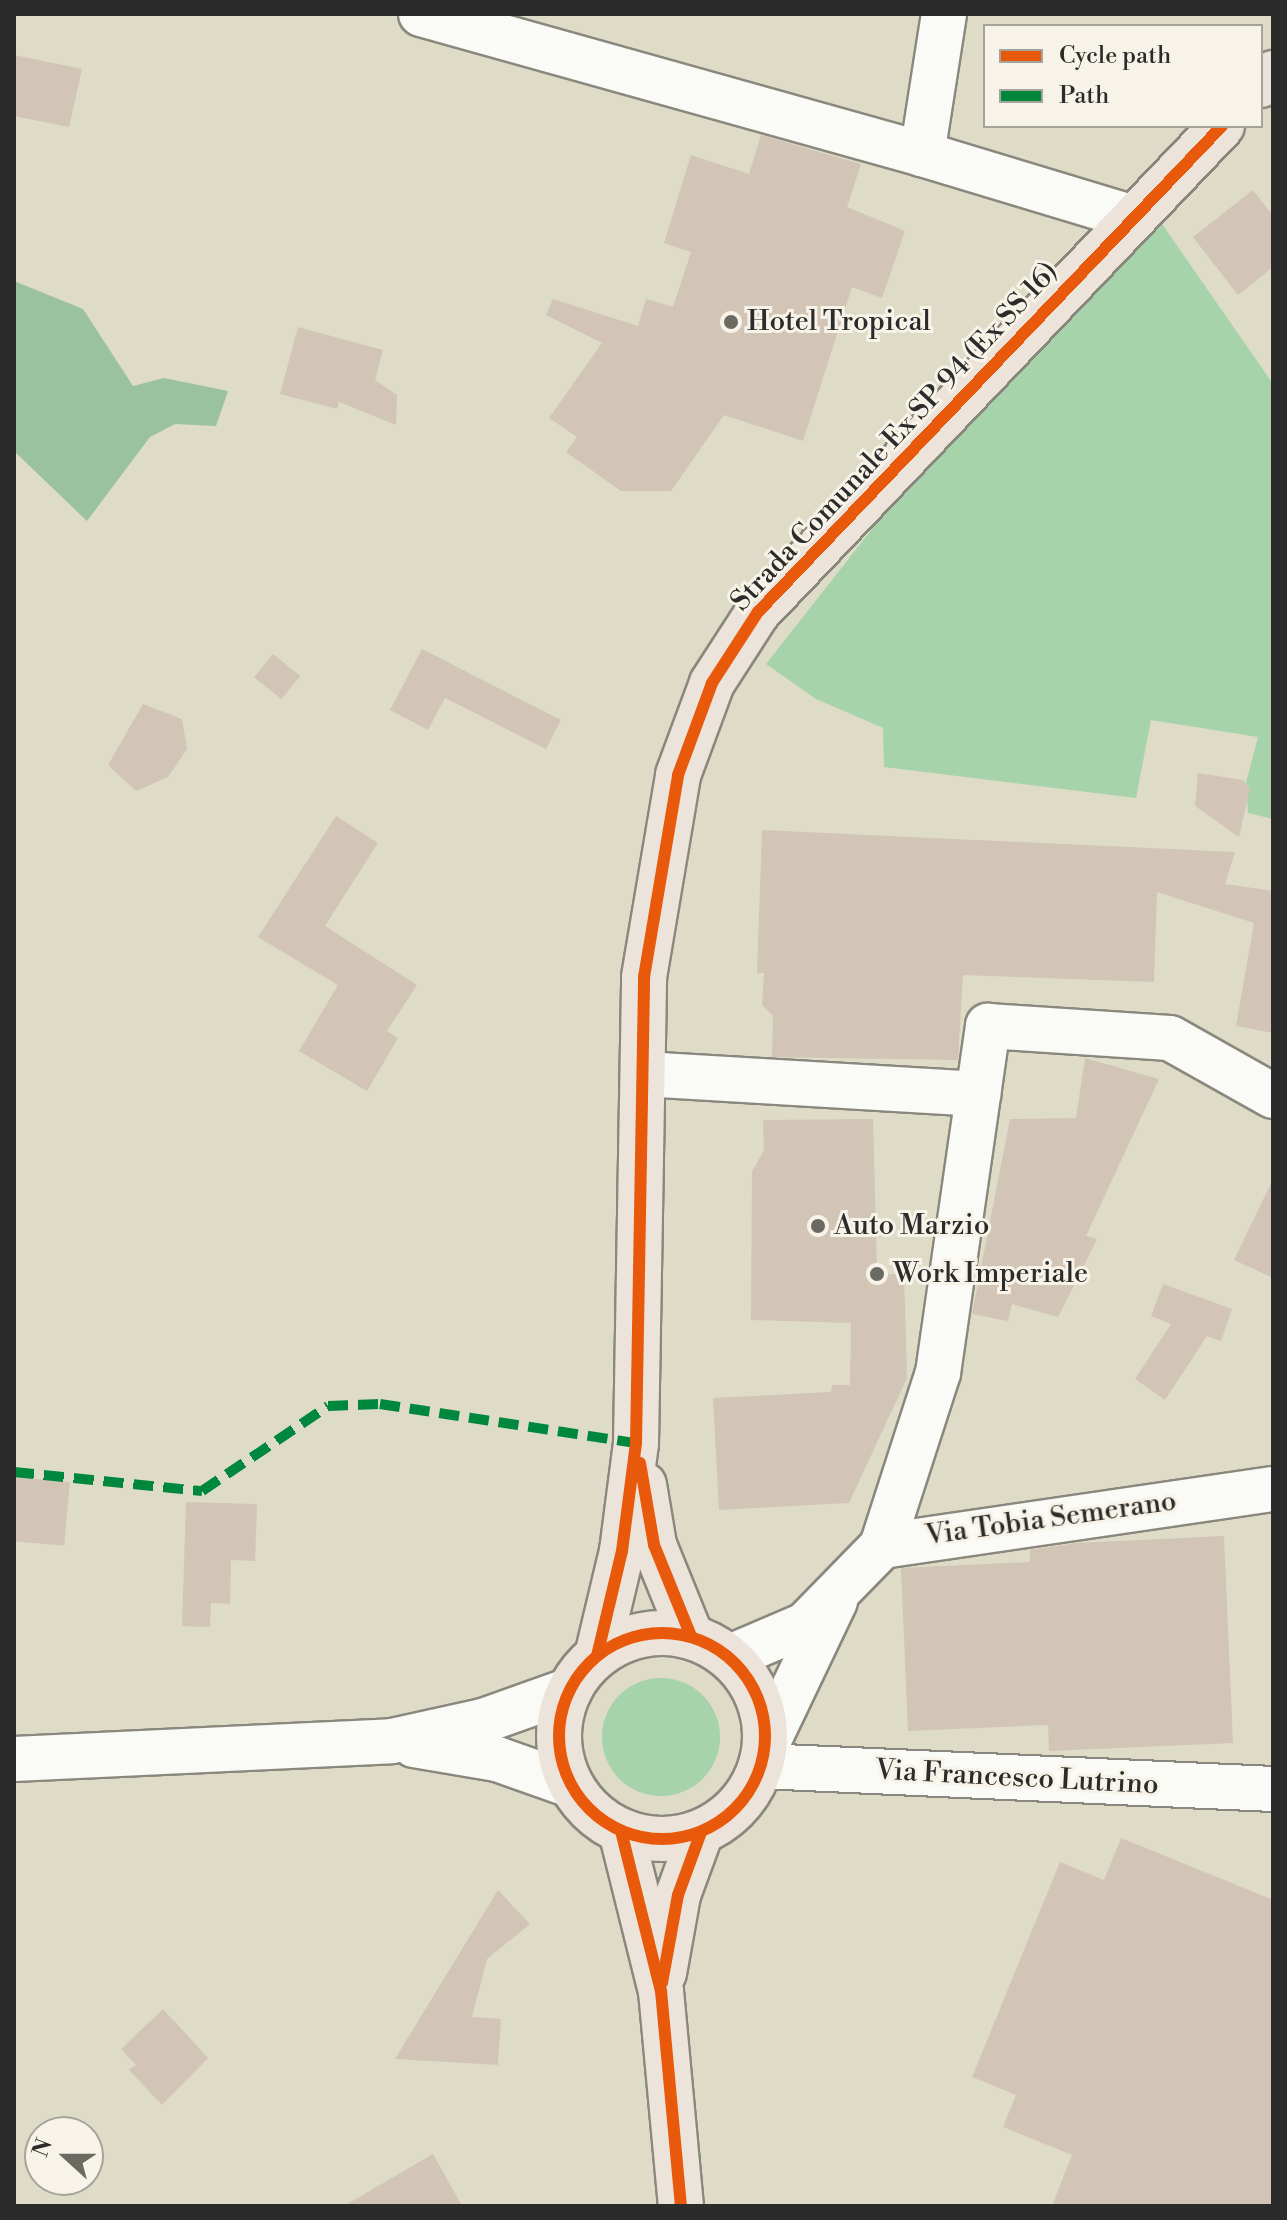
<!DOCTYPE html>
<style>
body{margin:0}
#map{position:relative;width:1287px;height:2220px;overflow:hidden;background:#dedbc7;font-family:"Libre Bodoni",serif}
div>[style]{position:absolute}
.green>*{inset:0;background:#a6d3a9}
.round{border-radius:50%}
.forest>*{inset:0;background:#9ac39d}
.building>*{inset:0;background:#d2c5b6;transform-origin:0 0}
.roads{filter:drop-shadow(2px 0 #8a887e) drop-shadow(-2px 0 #8a887e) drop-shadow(0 2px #8a887e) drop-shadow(0 -2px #8a887e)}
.minor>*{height:44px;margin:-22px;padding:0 22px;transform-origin:22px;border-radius:22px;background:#fafaf7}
.major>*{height:44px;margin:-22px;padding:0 22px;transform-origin:22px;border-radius:22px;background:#ece4db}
.major>.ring{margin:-22px;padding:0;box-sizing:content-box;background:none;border:44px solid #ece4db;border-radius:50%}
.quiet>*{height:10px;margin-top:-5px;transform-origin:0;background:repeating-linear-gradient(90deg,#00873e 0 20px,transparent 0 30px)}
.cycleway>*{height:12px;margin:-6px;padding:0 6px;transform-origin:6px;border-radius:6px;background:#e8590c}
.cycleway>.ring{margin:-6px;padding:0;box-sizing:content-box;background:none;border:12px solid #e8590c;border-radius:50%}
.dots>*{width:22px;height:22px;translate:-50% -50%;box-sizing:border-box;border:4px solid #f7f3e8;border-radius:50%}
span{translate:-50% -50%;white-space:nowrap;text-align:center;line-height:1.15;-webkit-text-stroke:6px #f7f3e8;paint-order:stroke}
.poi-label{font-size:28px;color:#2b2b2b}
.left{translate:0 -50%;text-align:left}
.street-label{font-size:28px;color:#2b2b2b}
.frame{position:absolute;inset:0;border:16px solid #2b2b2b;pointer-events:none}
.legend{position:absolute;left:983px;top:24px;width:280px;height:104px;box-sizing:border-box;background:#f7f3e8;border:2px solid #a5a39c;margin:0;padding:10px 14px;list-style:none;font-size:24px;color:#2b2b2b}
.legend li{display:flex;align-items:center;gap:16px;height:40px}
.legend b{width:40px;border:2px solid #a5a39c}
.north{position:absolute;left:24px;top:2116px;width:80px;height:80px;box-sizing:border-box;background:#f7f3e8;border:2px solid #a5a39c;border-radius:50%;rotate:291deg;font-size:22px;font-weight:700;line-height:32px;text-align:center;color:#2b2b2b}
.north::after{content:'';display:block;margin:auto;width:28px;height:36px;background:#6a6962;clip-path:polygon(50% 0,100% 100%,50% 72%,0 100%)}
</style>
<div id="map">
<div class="green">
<i style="clip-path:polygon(1162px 224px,1273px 384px,1273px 819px,1248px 813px,1246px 783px,1258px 737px,1151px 720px,1136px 798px,884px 767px,883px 728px,816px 699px,766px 664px,883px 515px)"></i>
<i class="round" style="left:602px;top:1678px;width:118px;height:118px"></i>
</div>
<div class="forest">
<i style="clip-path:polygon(14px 281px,83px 309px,133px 386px,164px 378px,228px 391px,216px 426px,175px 424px,150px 437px,87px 521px,14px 451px)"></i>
</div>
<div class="building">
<i style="clip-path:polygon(14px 55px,82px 69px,69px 127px,14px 116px)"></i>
<i style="clip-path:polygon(761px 135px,861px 164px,847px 207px,905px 231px,882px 298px,852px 287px,803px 441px,724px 415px,671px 491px,621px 491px,566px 452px,577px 437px,549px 418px,602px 343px,546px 315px,553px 299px,638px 326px,646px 299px,673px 307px,691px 252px,664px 243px,691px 155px,749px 174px)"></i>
<i style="clip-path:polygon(1253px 190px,1273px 216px,1273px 267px,1238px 295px,1193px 237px)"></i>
<i style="clip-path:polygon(298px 327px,383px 350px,375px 380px,397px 395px,396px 425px,339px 402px,337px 409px,280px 394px)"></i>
<i style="clip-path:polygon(422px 649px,561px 720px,546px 749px,445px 698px,428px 730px,390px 710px)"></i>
<i style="left:273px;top:654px;width:35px;height:30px;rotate:39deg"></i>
<i style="clip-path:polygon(143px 704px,182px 719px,187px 749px,168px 777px,136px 791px,108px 765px)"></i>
<i style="clip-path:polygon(1198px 773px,1243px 780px,1250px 789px,1239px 837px,1195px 806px)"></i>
<i style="clip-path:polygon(336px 816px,378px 843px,325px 926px,417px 985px,387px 1031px,398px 1038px,367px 1091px,299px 1051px,338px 985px,258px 937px)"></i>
<i style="clip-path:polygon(762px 830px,1235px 852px,1225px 884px,1273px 891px,1273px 1033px,1236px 1026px,1254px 923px,1157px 892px,1154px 982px,963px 975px,958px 1060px,772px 1057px,773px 1016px,762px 1005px,764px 973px,757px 973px)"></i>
<i style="clip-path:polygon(1085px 1058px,1159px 1079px,1086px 1236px,1097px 1239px,1058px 1317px,1012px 1304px,1008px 1321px,972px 1314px,1010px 1119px,1076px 1118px)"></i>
<i style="clip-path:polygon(873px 1119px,877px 1274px,904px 1274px,907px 1378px,849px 1503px,719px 1510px,713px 1398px,831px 1392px,832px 1385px,850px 1385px,851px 1323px,751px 1320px,752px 1172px,764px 1150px,763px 1120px)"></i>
<i style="clip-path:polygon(1273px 1179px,1273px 1278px,1234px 1260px)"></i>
<i style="clip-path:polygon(1163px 1284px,1232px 1309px,1221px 1341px,1207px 1336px,1165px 1400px,1135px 1379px,1171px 1324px,1151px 1316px)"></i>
<i style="left:14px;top:1477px;width:56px;height:64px;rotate:5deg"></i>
<i style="clip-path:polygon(186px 1502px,257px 1504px,255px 1561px,231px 1560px,230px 1604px,211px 1603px,210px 1627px,182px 1626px)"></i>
<i style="clip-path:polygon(1224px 1536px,1233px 1743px,1049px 1751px,1048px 1725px,908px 1731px,901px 1568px,1030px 1562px,1030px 1550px,1077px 1543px)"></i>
<i style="clip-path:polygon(1121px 1838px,1273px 1900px,1273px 2206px,1052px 2206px,1072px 2155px,1003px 2127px,1016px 2095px,972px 2077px,1060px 1862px,1104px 1880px)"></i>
<i style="clip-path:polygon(498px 1890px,530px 1924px,487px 1959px,472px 2017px,501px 2019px,498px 2065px,395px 2059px)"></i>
<i style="clip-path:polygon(163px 2009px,208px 2058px,162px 2105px,129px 2070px,136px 2065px,121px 2049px)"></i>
<i style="clip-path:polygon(433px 2154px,462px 2206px,344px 2206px)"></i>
</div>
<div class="roads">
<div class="minor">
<i style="left:421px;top:14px;width:520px;rotate:15.61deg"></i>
<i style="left:944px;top:14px;width:142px;rotate:98.9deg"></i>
<i style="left:922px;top:154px;width:221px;rotate:16.8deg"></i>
<i style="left:644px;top:1074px;width:335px;rotate:3.4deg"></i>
<i style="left:882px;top:1546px;width:182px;rotate:-72.1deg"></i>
<i style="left:938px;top:1373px;width:351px;rotate:-81.8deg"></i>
<i style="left:988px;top:1026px;width:182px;rotate:3.8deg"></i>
<i style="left:1170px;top:1038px;width:118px;rotate:29.4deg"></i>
<i style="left:730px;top:1657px;width:82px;rotate:-23.1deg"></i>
<i style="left:805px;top:1625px;width:110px;rotate:-45.7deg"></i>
<i style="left:882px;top:1546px;width:395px;rotate:-8.3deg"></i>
<i style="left:414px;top:1745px;width:84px;rotate:9.6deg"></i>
<i style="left:497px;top:1759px;width:78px;rotate:19.4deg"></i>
<i style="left:765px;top:1748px;width:163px;rotate:-64.5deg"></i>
<i style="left:14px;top:1759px;width:378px;rotate:-2.7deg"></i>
<i style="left:392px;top:1741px;width:93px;rotate:-12.4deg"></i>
<i style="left:483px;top:1721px;width:92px;rotate:-19.6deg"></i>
<i style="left:761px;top:1766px;width:513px;rotate:2.57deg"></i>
</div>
<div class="major">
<i style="left:1261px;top:85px;width:17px;rotate:-45deg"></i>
<i style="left:644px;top:1485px;width:61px;rotate:80.5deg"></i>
<i style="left:654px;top:1545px;width:98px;rotate:67.9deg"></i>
<i class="ring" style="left:559px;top:1633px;width:162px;height:162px"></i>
<i style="left:597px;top:1656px;width:108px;rotate:-76.6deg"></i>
<i style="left:622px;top:1551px;width:109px;rotate:-82.6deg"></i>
<i style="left:636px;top:1443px;width:466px;rotate:-89deg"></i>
<i style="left:644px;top:977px;width:205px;rotate:-80.4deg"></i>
<i style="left:678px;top:775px;width:98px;rotate:-69.7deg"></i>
<i style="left:712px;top:683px;width:85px;rotate:-57.1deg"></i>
<i style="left:758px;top:612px;width:672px;rotate:-46.33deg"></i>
<i style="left:621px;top:1831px;width:165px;rotate:76deg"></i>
<i style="left:661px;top:1991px;width:216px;rotate:84.7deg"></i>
<i style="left:664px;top:1973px;width:79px;rotate:-79.8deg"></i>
<i style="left:678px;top:1895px;width:67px;rotate:-69.9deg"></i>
</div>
</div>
<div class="quiet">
<i style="left:14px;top:1472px;width:189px;rotate:5.8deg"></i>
<i style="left:202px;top:1491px;width:152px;rotate:-34deg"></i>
<i style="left:328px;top:1406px;width:52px;rotate:-2.2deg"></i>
<i style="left:380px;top:1404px;width:259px;rotate:8.7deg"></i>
</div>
<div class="cycleway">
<i style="left:640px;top:1463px;width:83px;rotate:80.3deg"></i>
<i style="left:654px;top:1545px;width:98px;rotate:67.9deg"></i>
<i class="ring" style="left:559px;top:1633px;width:194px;height:194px"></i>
<i style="left:597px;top:1656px;width:108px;rotate:-76.6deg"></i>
<i style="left:622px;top:1551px;width:109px;rotate:-82.6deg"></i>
<i style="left:636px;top:1443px;width:466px;rotate:-89deg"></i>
<i style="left:644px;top:977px;width:205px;rotate:-80.4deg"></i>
<i style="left:678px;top:775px;width:98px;rotate:-69.7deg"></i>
<i style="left:712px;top:683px;width:85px;rotate:-57.1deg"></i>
<i style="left:758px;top:612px;width:672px;rotate:-46.33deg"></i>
<i style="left:621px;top:1831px;width:165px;rotate:76deg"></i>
<i style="left:661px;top:1991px;width:216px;rotate:84.7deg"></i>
<i style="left:662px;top:1983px;width:89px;rotate:-79.7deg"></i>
<i style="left:678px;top:1895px;width:67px;rotate:-69.9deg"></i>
</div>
<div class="dots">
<i style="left:731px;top:322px;background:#6a6962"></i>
<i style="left:818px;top:1226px;background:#6a6962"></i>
<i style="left:877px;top:1274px;background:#6a6962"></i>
</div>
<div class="poi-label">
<span class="left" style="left:747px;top:322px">Hotel Tropical</span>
<span class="left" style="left:834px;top:1226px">Auto Marzio</span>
<span class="left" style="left:893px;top:1274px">Work Imperiale</span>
</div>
<div class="street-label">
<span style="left:895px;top:437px;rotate:-47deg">Strada Comunale Ex SP 94 (Ex SS 16)</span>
<span style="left:1051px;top:1519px;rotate:-8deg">Via Tobia Semerano</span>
<span style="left:1017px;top:1778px;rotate:3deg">Via Francesco Lutrino</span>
</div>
<div class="frame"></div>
<ul class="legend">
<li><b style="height:10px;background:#e8590c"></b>Cycle path</li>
<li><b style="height:10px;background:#00873e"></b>Path</li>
</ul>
<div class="north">N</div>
</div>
